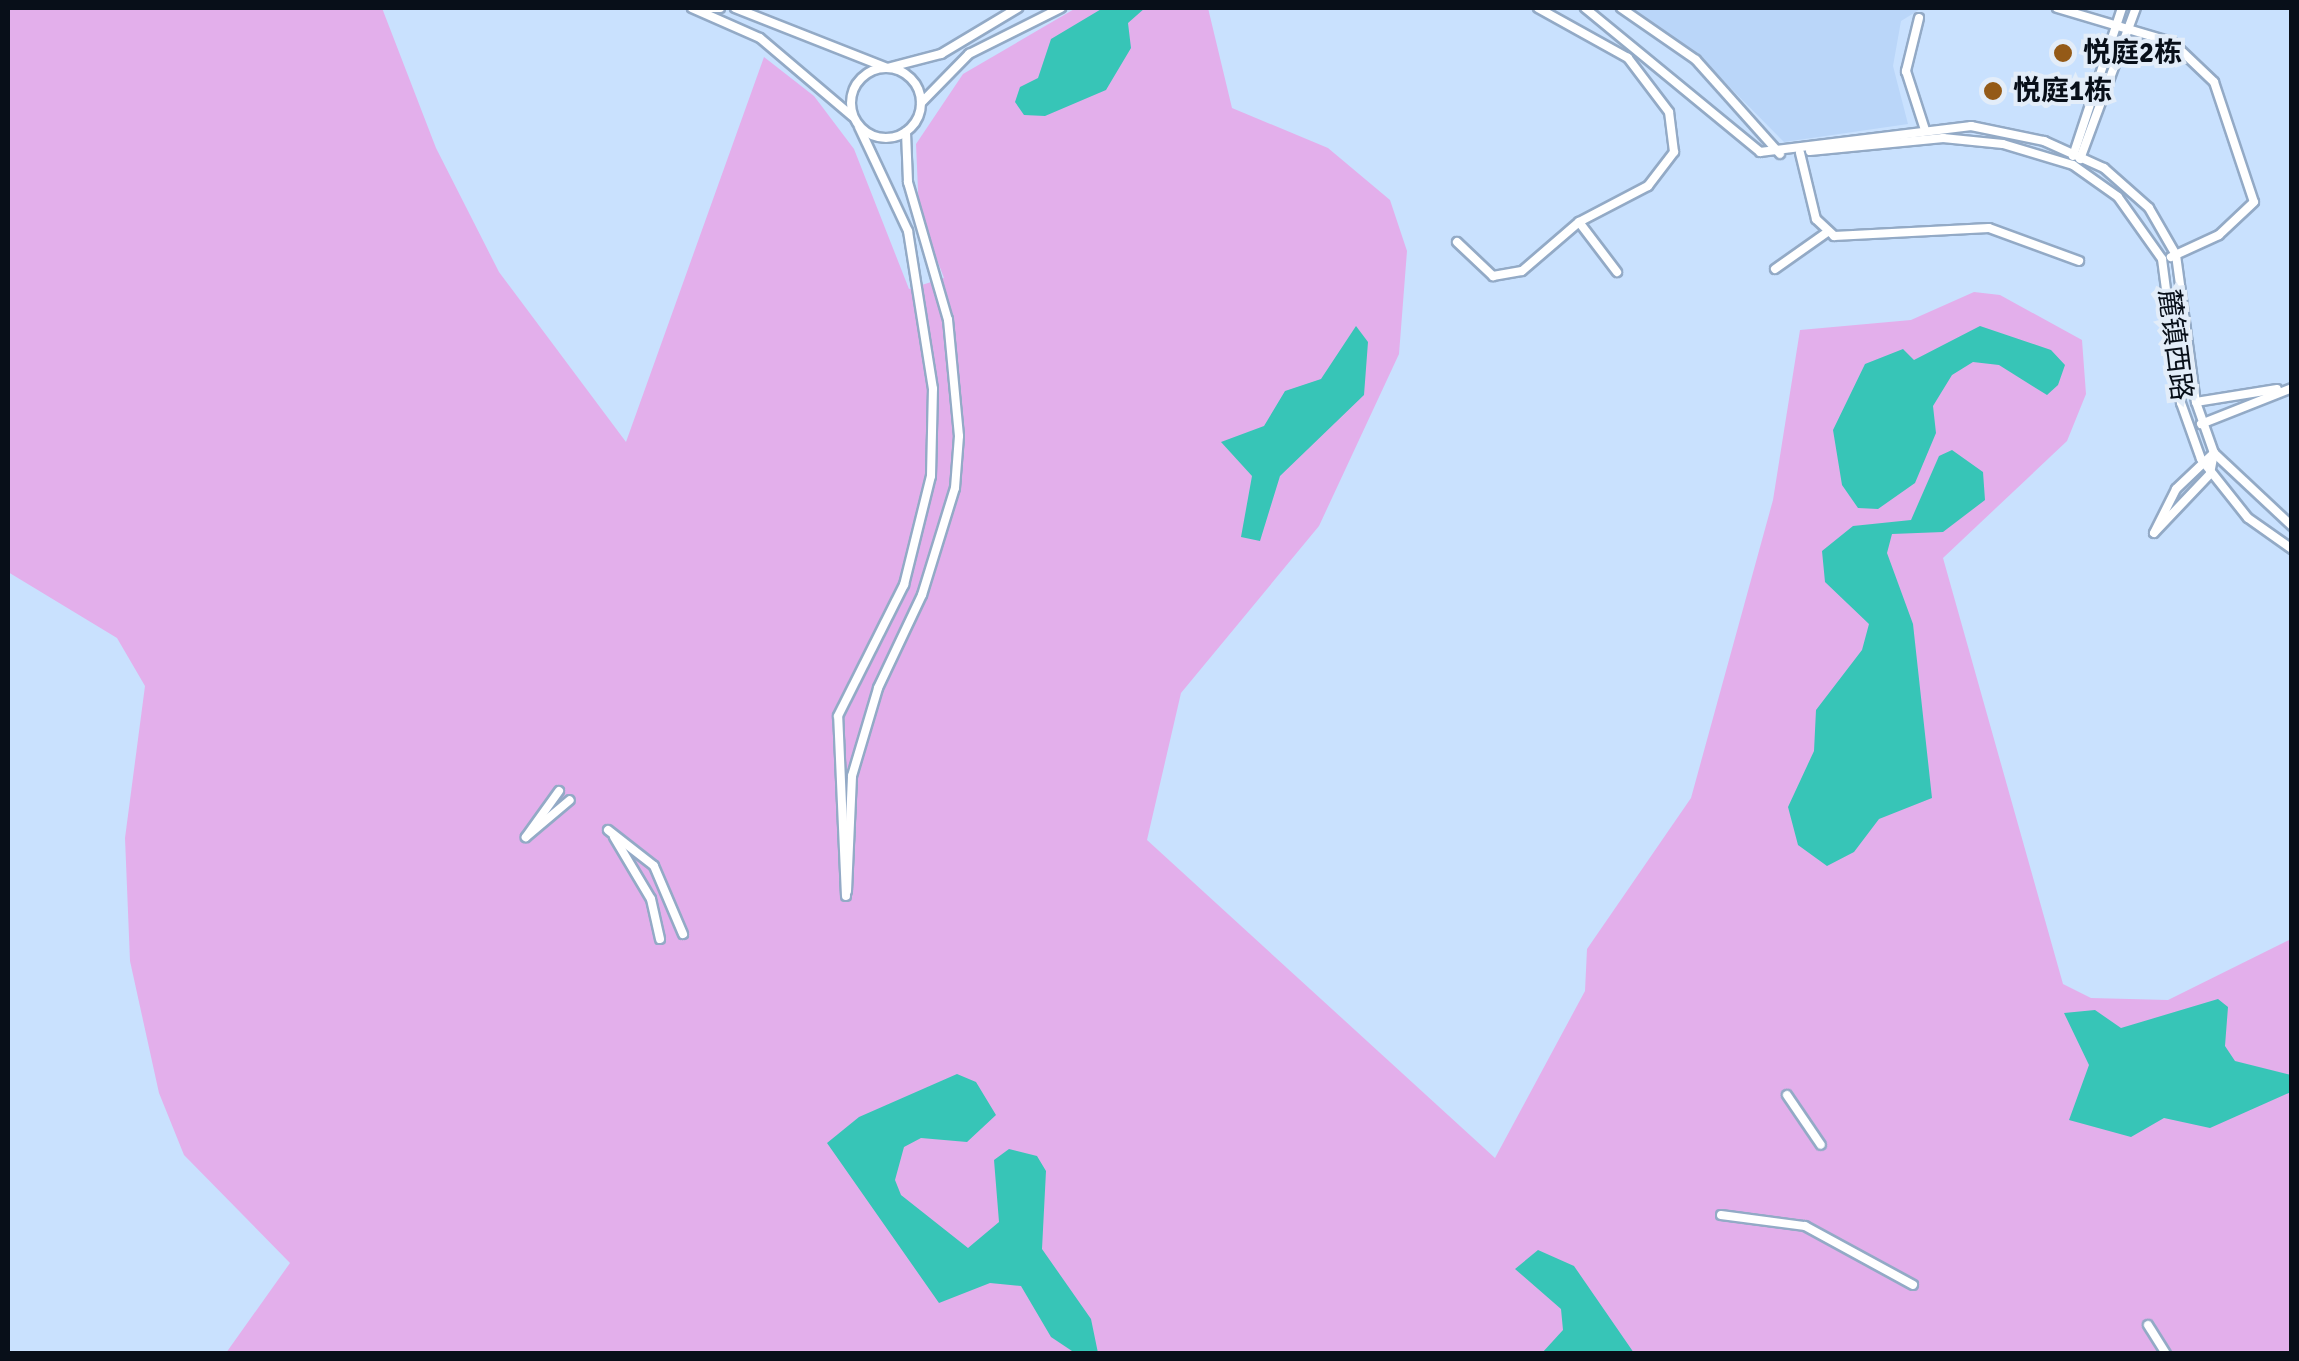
<!DOCTYPE html>
<meta charset="utf-8">
<style>
body{margin:0}
#map{position:relative;width:2299px;height:1361px;overflow:hidden;background:#c9e1fe;font-family:Signika,"Noto Sans SC",sans-serif}
div>[style]{position:absolute}
.built>*{inset:0;background:#bad6f9}
.green>*{inset:0;background:#e3afeb}
.water>*{inset:0;background:#37c5b7}
.roads{filter:drop-shadow(2px 0 #93aac6) drop-shadow(-2px 0 #93aac6) drop-shadow(0 2px #93aac6) drop-shadow(0 -2px #93aac6)}
.minor>*{height:8px;margin:-4px;padding:0 4px;transform-origin:4px;border-radius:4px;background:#fff}
.minor>.ring{margin:-4px;padding:0;box-sizing:content-box;background:none;border:8px solid #fff;border-radius:50%}
.dots>*{width:28px;height:28px;translate:-50% -50%;box-sizing:border-box;border:5px solid #e3edf9;border-radius:50%}
span{translate:-50% -50%;white-space:nowrap;text-align:center;line-height:1.15;-webkit-text-stroke:8px #e3edf9;paint-order:stroke}
.poi-label{font-size:28px;color:#080f19;font-weight:700}
.left{translate:0 -50%;text-align:left}
.street-label{font-size:28px;color:#080f19}
.frame{position:absolute;inset:0;border:10px solid #080f19;pointer-events:none}
</style>
<div id="map">
<div class="built">
<i style="clip-path:polygon(1629px 8px,1922px 8px,1901px 21px,1893px 66px,1908px 124px,1784px 142px,1698px 55px)"></i>
</div>
<div class="green">
<i style="clip-path:polygon(8px 8px,382px 8px,436px 148px,499px 272px,626px 442px,764px 57px,814px 96px,854px 149px,909px 289px,944px 278px,919px 213px,916px 144px,963px 74px,1076px 8px,1208px 8px,1232px 108px,1328px 148px,1390px 200px,1407px 251px,1399px 354px,1319px 526px,1181px 693px,1147px 840px,1495px 1158px,1585px 991px,1587px 949px,1691px 798px,1773px 500px,1800px 330px,1911px 320px,1974px 292px,2000px 295px,2082px 340px,2086px 394px,2067px 441px,1943px 558px,2063px 984px,2091px 998px,2168px 1000px,2291px 939px,2291px 1353px,226px 1353px,290px 1263px,184px 1155px,159px 1093px,130px 961px,125px 838px,145px 686px,117px 638px,8px 572px)"></i>
</div>
<div class="water">
<i style="clip-path:polygon(1103px 8px,1145px 8px,1128px 23px,1131px 48px,1106px 90px,1045px 116px,1024px 115px,1015px 102px,1020px 87px,1038px 78px,1051px 39px)"></i>
<i style="clip-path:polygon(1356px 326px,1368px 342px,1364px 395px,1280px 476px,1260px 541px,1241px 537px,1252px 476px,1221px 442px,1264px 426px,1285px 391px,1321px 379px)"></i>
<i style="clip-path:polygon(1980px 326px,2051px 350px,2065px 365px,2058px 385px,2047px 395px,1999px 365px,1973px 362px,1952px 375px,1933px 406px,1936px 433px,1915px 483px,1878px 509px,1858px 508px,1842px 485px,1833px 430px,1865px 364px,1903px 349px,1914px 360px)"></i>
<i style="clip-path:polygon(1952px 450px,1983px 472px,1985px 500px,1943px 532px,1892px 534px,1887px 553px,1913px 624px,1932px 798px,1879px 819px,1854px 852px,1827px 866px,1798px 845px,1788px 807px,1814px 751px,1816px 710px,1862px 650px,1869px 624px,1825px 582px,1822px 551px,1853px 526px,1911px 520px,1939px 456px)"></i>
<i style="clip-path:polygon(2218px 999px,2228px 1007px,2225px 1046px,2235px 1061px,2291px 1075px,2291px 1092px,2210px 1128px,2164px 1118px,2131px 1137px,2069px 1120px,2089px 1065px,2064px 1013px,2095px 1010px,2121px 1028px)"></i>
<i style="clip-path:polygon(957px 1074px,976px 1082px,996px 1115px,967px 1142px,921px 1138px,904px 1147px,895px 1180px,901px 1195px,968px 1248px,999px 1222px,994px 1160px,1009px 1149px,1037px 1156px,1046px 1171px,1042px 1249px,1091px 1319px,1098px 1353px,1075px 1353px,1051px 1337px,1021px 1286px,990px 1283px,939px 1303px,827px 1143px,859px 1117px)"></i>
<i style="clip-path:polygon(1538px 1250px,1574px 1266px,1634px 1353px,1542px 1353px,1563px 1330px,1561px 1309px,1515px 1269px)"></i>
</div>
<div class="roads">
<div class="minor">
<i style="left:692px;top:8px;width:74px;rotate:23.8deg"></i>
<i style="left:760px;top:38px;width:121px;rotate:40.3deg"></i>
<i style="left:706px;top:8px;width:14px"></i>
<i style="left:735px;top:8px;width:163px;rotate:21.5deg"></i>
<i style="left:887px;top:68px;width:56px;rotate:-14.5deg"></i>
<i style="left:941px;top:54px;width:90px;rotate:-30.9deg"></i>
<i style="left:1585px;top:8px;width:227px;rotate:39.4deg"></i>
<i style="left:1760px;top:152px;width:213px;rotate:-7deg"></i>
<i style="left:1971px;top:126px;width:75px;rotate:11.6deg"></i>
<i style="left:2044px;top:141px;width:66px;rotate:24.2deg"></i>
<i style="left:2104px;top:168px;width:60px;rotate:41.6deg"></i>
<i style="left:2149px;top:208px;width:54px;rotate:60.1deg"></i>
<i style="left:2176px;top:255px;width:148px;rotate:82.3deg"></i>
<i style="left:2196px;top:402px;width:54px;rotate:70.6deg"></i>
<i style="left:2214px;top:453px;width:107px;rotate:43.1deg"></i>
<i style="left:1621px;top:8px;width:91px;rotate:34.7deg"></i>
<i style="left:1696px;top:60px;width:126px;rotate:48.2deg"></i>
<i style="left:2057px;top:8px;width:120px;rotate:16.5deg"></i>
<i style="left:2172px;top:42px;width:58px;rotate:43.6deg"></i>
<i style="left:2214px;top:82px;width:126px;rotate:71.6deg"></i>
<i style="left:2254px;top:202px;width:48px;rotate:136.7deg"></i>
<i style="left:2219px;top:235px;width:53px;rotate:155.4deg"></i>
<i style="left:1919px;top:18px;width:55px;rotate:103.8deg"></i>
<i style="left:1906px;top:71px;width:62px;rotate:72.1deg"></i>
<i class="ring" style="left:851px;top:68px;width:62px;height:62px"></i>
<i style="left:921px;top:103px;width:69px;rotate:-45.6deg"></i>
<i style="left:969px;top:54px;width:103px;rotate:-26.6deg"></i>
<i style="left:1810px;top:151px;width:134px;rotate:-5.6deg"></i>
<i style="left:1943px;top:138px;width:60px;rotate:5.7deg"></i>
<i style="left:2003px;top:144px;width:73px;rotate:16.7deg"></i>
<i style="left:2073px;top:165px;width:55px;rotate:35.4deg"></i>
<i style="left:2118px;top:197px;width:76px;rotate:54.6deg"></i>
<i style="left:2162px;top:259px;width:145px;rotate:82.5deg"></i>
<i style="left:2181px;top:403px;width:59px;rotate:70.3deg"></i>
<i style="left:2201px;top:459px;width:75px;rotate:51.5deg"></i>
<i style="left:2248px;top:518px;width:54px;rotate:35.2deg"></i>
<i style="left:1800px;top:153px;width:68px;rotate:76.4deg"></i>
<i style="left:1816px;top:219px;width:25px;rotate:43deg"></i>
<i style="left:1834px;top:236px;width:155px;rotate:-3deg"></i>
<i style="left:1989px;top:228px;width:96px;rotate:20.1deg"></i>
<i style="left:2073px;top:156px;width:156px;rotate:-71.7deg"></i>
<i style="left:2080px;top:159px;width:161px;rotate:-69.7deg"></i>
<i style="left:1579px;top:222px;width:63px;rotate:52.8deg"></i>
<i style="left:1457px;top:242px;width:50px;rotate:43.4deg"></i>
<i style="left:1493px;top:276px;width:29px;rotate:-10deg"></i>
<i style="left:1522px;top:271px;width:75px;rotate:-40.7deg"></i>
<i style="left:1579px;top:222px;width:78px;rotate:-27.6deg"></i>
<i style="left:1648px;top:186px;width:43px;rotate:-52.6deg"></i>
<i style="left:1674px;top:152px;width:40px;rotate:-97.1deg"></i>
<i style="left:1669px;top:112px;width:68px;rotate:-127.2deg"></i>
<i style="left:1628px;top:58px;width:103px;rotate:-150.9deg"></i>
<i style="left:1775px;top:269px;width:62px;rotate:-35.2deg"></i>
<i style="left:2196px;top:402px;width:82px;rotate:-9.1deg"></i>
<i style="left:2201px;top:424px;width:98px;rotate:-21.6deg"></i>
<i style="left:2214px;top:453px;width:21px;rotate:101deg"></i>
<i style="left:2210px;top:474px;width:81px;rotate:133.5deg"></i>
<i style="left:2154px;top:533px;width:49px;rotate:-63.4deg"></i>
<i style="left:2176px;top:489px;width:52px;rotate:-43.5deg"></i>
<i style="left:559px;top:791px;width:57px;rotate:125.7deg"></i>
<i style="left:526px;top:837px;width:57px;rotate:-40.1deg"></i>
<i style="left:608px;top:830px;width:58px;rotate:38deg"></i>
<i style="left:654px;top:866px;width:74px;rotate:66.9deg"></i>
<i style="left:614px;top:837px;width:72px;rotate:59.2deg"></i>
<i style="left:651px;top:899px;width:41px;rotate:77.3deg"></i>
<i style="left:847px;top:891px;width:115px;rotate:-87.5deg"></i>
<i style="left:852px;top:776px;width:92px;rotate:-73.5deg"></i>
<i style="left:878px;top:688px;width:103px;rotate:-64.7deg"></i>
<i style="left:922px;top:595px;width:112px;rotate:-72.9deg"></i>
<i style="left:955px;top:488px;width:52px;rotate:-85.6deg"></i>
<i style="left:959px;top:436px;width:117px;rotate:-95.4deg"></i>
<i style="left:948px;top:320px;width:144px;rotate:-106.2deg"></i>
<i style="left:908px;top:182px;width:50px;rotate:-92.3deg"></i>
<i style="left:846px;top:896px;width:180px;rotate:-92.5deg"></i>
<i style="left:838px;top:716px;width:147px;rotate:-63.3deg"></i>
<i style="left:904px;top:585px;width:112px;rotate:-76.1deg"></i>
<i style="left:931px;top:476px;width:87px;rotate:-88.7deg"></i>
<i style="left:933px;top:389px;width:160px;rotate:-99deg"></i>
<i style="left:908px;top:231px;width:115px;rotate:-115.2deg"></i>
<i style="left:1787px;top:1095px;width:60px;rotate:55.8deg"></i>
<i style="left:1721px;top:1215px;width:85px;rotate:7.5deg"></i>
<i style="left:1805px;top:1226px;width:123px;rotate:28.6deg"></i>
<i style="left:2148px;top:1325px;width:34px;rotate:58deg"></i>
</div>
</div>
<div class="dots">
<i style="left:2063px;top:53px;background:#945a17"></i>
<i style="left:1993px;top:91px;background:#945a17"></i>
</div>
<div class="poi-label">
<span class="left" style="left:2083px;top:53px">悦庭2栋</span>
<span class="left" style="left:2013px;top:91px">悦庭1栋</span>
</div>
<div class="street-label">
<span style="left:2175px;top:345px;rotate:83deg">麓镇西路</span>
</div>
<div class="frame"></div>
</div>
